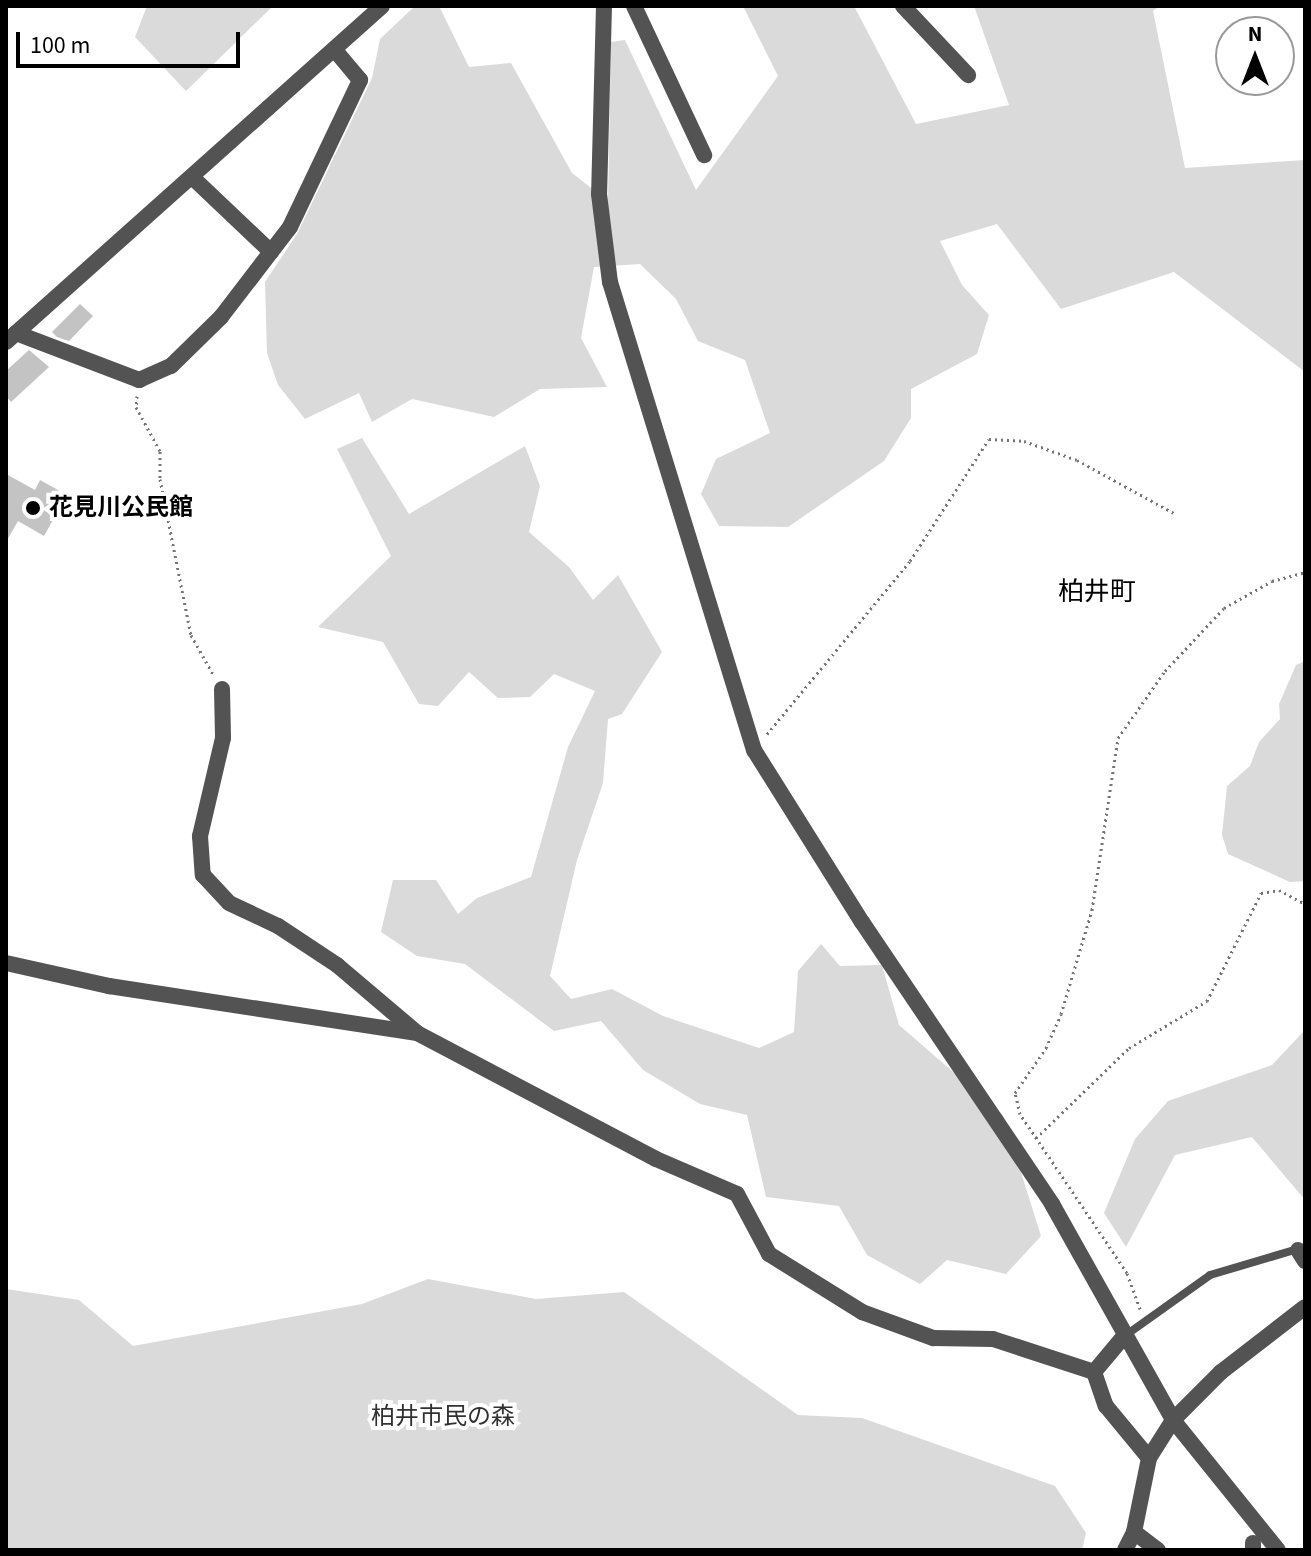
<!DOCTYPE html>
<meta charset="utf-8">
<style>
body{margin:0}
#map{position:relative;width:1311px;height:1556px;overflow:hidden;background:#fff;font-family:"Source Sans 3","Noto Sans JP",sans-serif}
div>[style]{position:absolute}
.green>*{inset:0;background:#dadada}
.building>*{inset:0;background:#c3c3c3}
.path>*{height:3px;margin-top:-1.5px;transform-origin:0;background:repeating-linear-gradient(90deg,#757575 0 2px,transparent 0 6px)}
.service>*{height:8px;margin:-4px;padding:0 4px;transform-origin:4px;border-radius:4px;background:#535353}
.minor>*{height:16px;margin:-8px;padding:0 8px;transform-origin:8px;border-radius:8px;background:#535353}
.tertiary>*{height:16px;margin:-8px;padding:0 8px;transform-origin:8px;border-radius:8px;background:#535353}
.dots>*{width:22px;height:22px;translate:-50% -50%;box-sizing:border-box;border:4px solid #fff;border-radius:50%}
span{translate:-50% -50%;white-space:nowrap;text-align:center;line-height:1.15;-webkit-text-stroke:8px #fff;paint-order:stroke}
.poi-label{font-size:24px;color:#000;font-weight:700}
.left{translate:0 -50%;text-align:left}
.park-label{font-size:24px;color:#313131}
.neighbourhood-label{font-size:26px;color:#000}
.frame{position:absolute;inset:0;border:8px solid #000;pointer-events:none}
.north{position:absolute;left:1215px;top:16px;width:80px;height:80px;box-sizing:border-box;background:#fff;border:2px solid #999;border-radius:50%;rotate:0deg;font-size:22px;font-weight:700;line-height:32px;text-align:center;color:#000}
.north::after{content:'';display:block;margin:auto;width:28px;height:36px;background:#000;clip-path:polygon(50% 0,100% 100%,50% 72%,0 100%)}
.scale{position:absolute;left:16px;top:32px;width:224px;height:36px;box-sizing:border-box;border:4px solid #000;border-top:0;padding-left:10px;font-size:24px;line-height:28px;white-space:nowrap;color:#000;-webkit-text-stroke:6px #fff;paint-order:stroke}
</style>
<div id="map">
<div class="green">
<i style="clip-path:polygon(147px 6px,273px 6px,186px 91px,135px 37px)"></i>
<i style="clip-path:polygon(415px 6px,439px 6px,469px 67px,511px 63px,572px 173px,608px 201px,611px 42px,625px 40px,696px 190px,778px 76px,743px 6px,854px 6px,916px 124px,1009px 105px,974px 6px,1160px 6px,1153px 11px,1185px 168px,1305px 160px,1305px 372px,1174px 272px,1061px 309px,997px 224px,940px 241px,962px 285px,989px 315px,977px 354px,911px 389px,911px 418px,884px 461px,788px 527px,719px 526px,701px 494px,716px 459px,770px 433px,745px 360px,698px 341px,676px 299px,640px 264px,594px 267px,581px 338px,607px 387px,540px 389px,494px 417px,412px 399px,372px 422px,359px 393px,305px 419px,278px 385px,267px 353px,265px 282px,297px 234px,372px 78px,380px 39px)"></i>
<i style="clip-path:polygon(362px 438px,409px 514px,525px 446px,540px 486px,529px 532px,569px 567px,593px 600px,618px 575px,662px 652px,622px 714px,608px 719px,603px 783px,577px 860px,550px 976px,571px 999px,612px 989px,663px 1016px,759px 1048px,794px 1032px,798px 971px,821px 944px,840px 966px,882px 965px,899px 1025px,1003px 1115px,1041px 1236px,1006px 1274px,947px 1260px,920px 1284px,867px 1255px,839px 1206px,766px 1197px,747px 1115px,700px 1104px,643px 1070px,601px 1021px,554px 1031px,465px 964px,417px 956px,381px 932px,393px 880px,436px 880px,458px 914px,477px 898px,531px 877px,568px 747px,595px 691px,554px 674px,530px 697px,498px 698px,469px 672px,438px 706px,419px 704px,383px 642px,318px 627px,391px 556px,337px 449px)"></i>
<i style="clip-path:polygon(1305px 661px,1305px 881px,1290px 882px,1228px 854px,1222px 835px,1227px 786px,1250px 766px,1259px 742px,1280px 719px,1279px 704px,1296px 665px)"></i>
<i style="clip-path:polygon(1305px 1030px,1305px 1200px,1252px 1137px,1175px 1155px,1126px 1247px,1104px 1213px,1135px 1139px,1168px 1101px,1272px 1065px)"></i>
<i style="clip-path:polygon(428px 1279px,536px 1299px,624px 1292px,798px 1415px,862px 1418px,1055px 1486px,1086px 1533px,1082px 1550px,6px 1550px,6px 1289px,79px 1300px,133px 1346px,362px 1304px)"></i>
</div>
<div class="building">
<i style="clip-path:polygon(80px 304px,93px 316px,69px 341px,57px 337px,52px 332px)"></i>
<i style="clip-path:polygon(29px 350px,49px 367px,11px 402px,6px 396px,6px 371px)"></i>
<i style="clip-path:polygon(6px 474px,35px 490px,40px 480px,67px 495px,44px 536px,18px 521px,6px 542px)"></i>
</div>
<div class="path">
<i style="left:137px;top:396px;width:11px;rotate:95deg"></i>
<i style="left:136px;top:407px;width:50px;rotate:61.4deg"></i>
<i style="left:160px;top:451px;width:28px;rotate:90deg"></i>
<i style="left:160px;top:479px;width:159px;rotate:78.8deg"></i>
<i style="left:191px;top:635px;width:47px;rotate:60.7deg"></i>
<i style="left:767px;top:734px;width:224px;rotate:-50.4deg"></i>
<i style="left:910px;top:561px;width:145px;rotate:-57.1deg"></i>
<i style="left:989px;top:439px;width:35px;rotate:3deg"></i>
<i style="left:1024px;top:441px;width:56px;rotate:19.7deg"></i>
<i style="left:1077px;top:460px;width:111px;rotate:28.7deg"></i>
<i style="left:1036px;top:1138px;width:129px;rotate:-44.1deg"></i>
<i style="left:1129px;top:1048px;width:91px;rotate:-31.1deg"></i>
<i style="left:1207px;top:1001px;width:121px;rotate:-63.4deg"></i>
<i style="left:1261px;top:893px;width:18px;rotate:-9deg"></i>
<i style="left:1279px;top:890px;width:30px;rotate:28deg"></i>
<i style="left:1140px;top:1309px;width:38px;rotate:-110deg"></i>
<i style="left:1127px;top:1273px;width:192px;rotate:-123.9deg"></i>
<i style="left:1020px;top:1114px;width:22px;rotate:-103deg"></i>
<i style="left:1015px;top:1093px;width:55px;rotate:-55.4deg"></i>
<i style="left:1046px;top:1048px;width:37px;rotate:-66deg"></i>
<i style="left:1061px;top:1014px;width:109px;rotate:-73.4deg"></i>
<i style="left:1092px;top:910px;width:174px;rotate:-81.4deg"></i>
<i style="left:1118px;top:738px;width:82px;rotate:-55deg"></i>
<i style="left:1165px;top:671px;width:86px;rotate:-46.9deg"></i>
<i style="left:1224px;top:608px;width:55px;rotate:-29.4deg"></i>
<i style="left:1272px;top:581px;width:34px;rotate:-15deg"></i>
</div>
<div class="service">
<i style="left:1126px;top:1335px;width:103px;rotate:-35.5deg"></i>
<i style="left:1210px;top:1275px;width:95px;rotate:-16.5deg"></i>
</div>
<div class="minor">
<i style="left:634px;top:6px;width:165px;rotate:64.8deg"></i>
<i style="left:903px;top:6px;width:95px;rotate:46.7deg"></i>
<i style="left:192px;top:177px;width:109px;rotate:43.5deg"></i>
<i style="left:16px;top:333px;width:132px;rotate:20.9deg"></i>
<i style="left:139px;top:380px;width:35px;rotate:-24deg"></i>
<i style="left:171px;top:366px;width:70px;rotate:-44.4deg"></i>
<i style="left:221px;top:317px;width:113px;rotate:-52.5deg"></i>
<i style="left:290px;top:227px;width:163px;rotate:-64.5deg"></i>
<i style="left:360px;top:80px;width:40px;rotate:-130deg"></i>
<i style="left:222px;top:689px;width:49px;rotate:88.8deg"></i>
<i style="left:223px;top:738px;width:101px;rotate:103.2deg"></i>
<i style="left:200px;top:836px;width:39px;rotate:86deg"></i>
<i style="left:203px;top:875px;width:38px;rotate:47deg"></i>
<i style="left:229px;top:903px;width:54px;rotate:25.1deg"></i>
<i style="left:278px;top:926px;width:71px;rotate:33.5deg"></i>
<i style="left:337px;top:965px;width:104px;rotate:40.3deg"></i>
<i style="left:6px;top:963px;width:106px;rotate:12.6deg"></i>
<i style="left:109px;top:986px;width:312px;rotate:8.7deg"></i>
<i style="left:417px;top:1033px;width:270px;rotate:27.8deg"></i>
<i style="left:656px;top:1159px;width:88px;rotate:23.4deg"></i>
<i style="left:737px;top:1194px;width:68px;rotate:61.9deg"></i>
<i style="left:769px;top:1254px;width:110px;rotate:31.9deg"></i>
<i style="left:862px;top:1312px;width:76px;rotate:20.1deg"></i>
<i style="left:933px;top:1338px;width:60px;rotate:1deg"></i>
<i style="left:993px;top:1339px;width:106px;rotate:18.1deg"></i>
<i style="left:1298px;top:1250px;width:13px;rotate:58deg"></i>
<i style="left:1125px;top:1335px;width:48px;rotate:130deg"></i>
<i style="left:1094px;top:1372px;width:36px;rotate:71deg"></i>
<i style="left:1106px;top:1406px;width:67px;rotate:50.4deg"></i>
<i style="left:1134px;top:1532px;width:30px;rotate:37deg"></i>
<i style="left:1253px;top:1543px;width:7px;rotate:90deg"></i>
<i style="left:1125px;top:1550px;width:20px;rotate:-63deg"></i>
<i style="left:1134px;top:1532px;width:76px;rotate:-78.5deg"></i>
<i style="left:1149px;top:1458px;width:45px;rotate:-57.7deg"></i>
<i style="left:1173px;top:1420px;width:68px;rotate:-45deg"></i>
<i style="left:1221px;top:1372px;width:106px;rotate:-37.7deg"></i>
</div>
<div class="tertiary">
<i style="left:604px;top:6px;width:188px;rotate:91.5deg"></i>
<i style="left:599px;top:194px;width:89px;rotate:82.9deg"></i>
<i style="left:610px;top:282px;width:490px;rotate:72.9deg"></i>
<i style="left:754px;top:750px;width:203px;rotate:57.9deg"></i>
<i style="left:862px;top:922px;width:340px;rotate:56deg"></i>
<i style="left:1052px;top:1204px;width:248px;rotate:60.7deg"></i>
<i style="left:1173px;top:1420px;width:167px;rotate:51.1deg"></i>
<i style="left:6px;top:342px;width:504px;rotate:-41.78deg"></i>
</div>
<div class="dots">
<i style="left:33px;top:508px;background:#000"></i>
</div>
<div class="poi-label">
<span class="left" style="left:49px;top:508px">花見川公民館</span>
</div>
<div class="park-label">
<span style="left:443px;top:1417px">柏井市民の森</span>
</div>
<div class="neighbourhood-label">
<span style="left:1097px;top:592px">柏井町</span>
</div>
<div class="frame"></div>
<div class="north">N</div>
<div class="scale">100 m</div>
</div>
